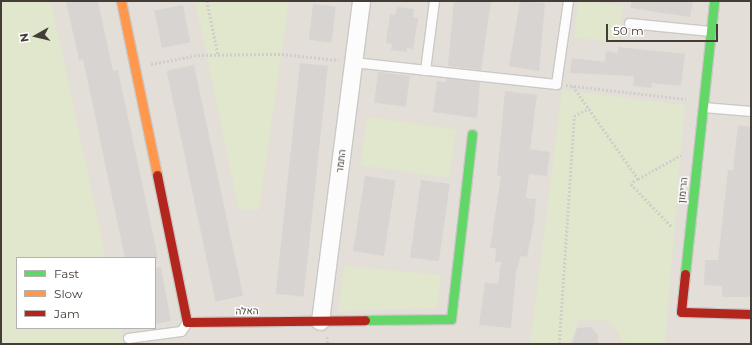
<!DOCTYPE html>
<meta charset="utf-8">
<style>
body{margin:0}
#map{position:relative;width:752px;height:345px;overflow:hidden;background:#efedea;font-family:Montserrat,Heebo,sans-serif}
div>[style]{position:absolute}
.residential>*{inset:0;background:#e3ded8}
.green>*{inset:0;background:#e0e7cc;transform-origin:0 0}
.building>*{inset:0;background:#d7d4d1;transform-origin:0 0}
.path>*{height:2.5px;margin-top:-1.25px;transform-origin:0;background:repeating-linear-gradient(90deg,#d0cdcb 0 2px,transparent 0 4px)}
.roads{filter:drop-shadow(1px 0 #cbc9c6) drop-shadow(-1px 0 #cbc9c6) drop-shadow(0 1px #cbc9c6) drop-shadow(0 -1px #cbc9c6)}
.lane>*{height:9px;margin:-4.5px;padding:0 4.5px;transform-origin:4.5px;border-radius:4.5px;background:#fdfcfc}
.street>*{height:17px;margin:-8.5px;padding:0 8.5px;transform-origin:8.5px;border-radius:8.5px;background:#fdfcfc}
.fast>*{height:9px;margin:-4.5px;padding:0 4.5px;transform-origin:4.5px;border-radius:4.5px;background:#63d668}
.slow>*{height:9px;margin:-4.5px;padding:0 4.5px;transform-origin:4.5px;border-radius:4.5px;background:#ff974d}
.jam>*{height:9px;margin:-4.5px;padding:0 4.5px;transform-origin:4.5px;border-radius:4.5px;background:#b3261e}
span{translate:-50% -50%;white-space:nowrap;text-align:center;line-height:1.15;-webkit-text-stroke:3px #fff;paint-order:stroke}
.street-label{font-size:10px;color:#443d37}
.frame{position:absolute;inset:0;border:2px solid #443d37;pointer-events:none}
.legend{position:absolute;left:16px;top:257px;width:140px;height:72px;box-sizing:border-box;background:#fff;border:1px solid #b4b1af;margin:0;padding:5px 7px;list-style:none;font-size:12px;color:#443d37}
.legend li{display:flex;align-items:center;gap:8px;height:20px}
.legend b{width:20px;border:1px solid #b4b1af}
.north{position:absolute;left:16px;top:16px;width:40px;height:40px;-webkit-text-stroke:3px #fff;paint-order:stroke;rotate:262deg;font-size:11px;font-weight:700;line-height:16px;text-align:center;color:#443d37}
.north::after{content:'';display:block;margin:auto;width:14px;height:18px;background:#443d37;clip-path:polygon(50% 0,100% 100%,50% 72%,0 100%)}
.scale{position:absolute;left:606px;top:24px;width:112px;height:18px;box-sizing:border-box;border:2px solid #443d37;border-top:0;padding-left:5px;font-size:12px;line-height:14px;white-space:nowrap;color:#443d37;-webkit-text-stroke:3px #fff;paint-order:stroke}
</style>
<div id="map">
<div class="residential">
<i style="clip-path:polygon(evenodd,1px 1px,751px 1px,751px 344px,1px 344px,1px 1px,17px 258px,155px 258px,155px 328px,17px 328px,17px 258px)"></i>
</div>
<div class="green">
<i style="clip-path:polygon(1px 1px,51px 1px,106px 258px,17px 258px,17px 328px,121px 328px,124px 344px,1px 344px)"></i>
<i style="clip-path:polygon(195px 1px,289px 1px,259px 210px,239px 210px)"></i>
<i style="left:578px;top:1px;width:45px;height:37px;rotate:6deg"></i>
<i style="clip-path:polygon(562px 90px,685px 105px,665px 344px,625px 344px,610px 321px,579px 320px,569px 344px,530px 344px)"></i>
<i style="left:367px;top:117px;width:90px;height:49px;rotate:8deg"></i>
<i style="clip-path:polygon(344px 266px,441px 275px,437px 308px,338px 311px)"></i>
</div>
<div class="building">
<i style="clip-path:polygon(66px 1px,98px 1px,113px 71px,118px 70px,158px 258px,125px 258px,83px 59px,79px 60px)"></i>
<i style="clip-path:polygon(454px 1px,491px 1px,481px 70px,448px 66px)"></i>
<i style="clip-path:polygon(520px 1px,545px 3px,539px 71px,509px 66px)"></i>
<i style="clip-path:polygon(631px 1px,693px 1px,690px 17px,631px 8px)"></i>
<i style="left:313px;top:4px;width:23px;height:36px;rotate:7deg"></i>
<i style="left:183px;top:5px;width:38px;height:29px;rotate:79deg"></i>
<i style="clip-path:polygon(397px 7px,414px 9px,413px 17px,418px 18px,413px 49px,407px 48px,407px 52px,391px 50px,392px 44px,386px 43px,390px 14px,395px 15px)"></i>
<i style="clip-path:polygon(618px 47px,685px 54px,681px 86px,652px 83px,651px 88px,633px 86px,634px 76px,570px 73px,572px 58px,605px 62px,606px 51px,618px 53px)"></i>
<i style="left:300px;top:63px;width:28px;height:232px;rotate:6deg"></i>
<i style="left:194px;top:65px;width:236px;height:28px;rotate:78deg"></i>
<i style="left:378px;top:72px;width:32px;height:31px;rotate:7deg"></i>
<i style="clip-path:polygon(446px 78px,480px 82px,477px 118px,433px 112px,437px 81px,446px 82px)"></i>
<i style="clip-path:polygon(505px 91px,537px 95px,530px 149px,550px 152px,547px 176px,529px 174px,526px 198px,536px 199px,534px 221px,527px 257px,521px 256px,516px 272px,511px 328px,479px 325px,485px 283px,498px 284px,501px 262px,495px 262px,496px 248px,490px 248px,501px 176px,497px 176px)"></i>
<i style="clip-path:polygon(738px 125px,751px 127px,751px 297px,722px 297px,722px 286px,704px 285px,705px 260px,718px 260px,728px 170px,733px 170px)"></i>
<i style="left:365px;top:176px;width:31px;height:76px;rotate:9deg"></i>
<i style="left:421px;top:180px;width:29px;height:78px;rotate:8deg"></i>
<i style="clip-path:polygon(161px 267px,171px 321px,155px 324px,155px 268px)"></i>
<i style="clip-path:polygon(591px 327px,598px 335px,598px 344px,572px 344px,577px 328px)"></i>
</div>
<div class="path">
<i style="left:207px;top:1px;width:54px;rotate:78.3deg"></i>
<i style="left:151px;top:64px;width:48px;rotate:-10.8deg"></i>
<i style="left:198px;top:55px;width:84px;rotate:-0.7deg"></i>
<i style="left:282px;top:54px;width:57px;rotate:6deg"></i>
<i style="left:566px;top:85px;width:121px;rotate:6.7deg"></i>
<i style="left:573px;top:86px;width:113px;rotate:55deg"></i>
<i style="left:638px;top:179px;width:49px;rotate:-29.2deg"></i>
<i style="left:638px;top:179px;width:9px;rotate:144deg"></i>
<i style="left:631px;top:184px;width:59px;rotate:46.4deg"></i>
<i style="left:327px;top:337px;width:7px;rotate:82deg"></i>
<i style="left:559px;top:344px;width:228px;rotate:-86.2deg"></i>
<i style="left:574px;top:116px;width:17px;rotate:-28deg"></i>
</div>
<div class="roads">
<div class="lane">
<i style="left:629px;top:23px;width:82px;rotate:5.6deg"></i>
<i style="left:353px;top:62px;width:204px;rotate:6.2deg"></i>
<i style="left:556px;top:84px;width:84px;rotate:-81.8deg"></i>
<i style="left:425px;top:70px;width:70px;rotate:-82.6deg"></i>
<i style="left:703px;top:107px;width:48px;rotate:4.8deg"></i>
<i style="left:128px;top:338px;width:53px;rotate:-7.5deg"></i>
<i style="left:181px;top:331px;width:11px;rotate:-56deg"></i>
</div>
<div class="street">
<i style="left:320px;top:321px;width:323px;rotate:-82.7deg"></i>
</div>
<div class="fast">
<i style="left:685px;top:274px;width:275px;rotate:-83.9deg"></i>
<i style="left:365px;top:320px;width:86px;rotate:-0.7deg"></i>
<i style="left:451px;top:319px;width:186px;rotate:-83.5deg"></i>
</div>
<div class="slow">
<i style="left:121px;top:1px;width:178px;rotate:78.3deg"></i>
</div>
<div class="jam">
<i style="left:157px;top:175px;width:150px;rotate:78.5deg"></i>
<i style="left:187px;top:322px;width:178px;rotate:-0.6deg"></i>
<i style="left:685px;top:274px;width:38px;rotate:96deg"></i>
<i style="left:681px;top:312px;width:70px;rotate:1.6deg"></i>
</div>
</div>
<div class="street-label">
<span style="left:341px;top:161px;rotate:-83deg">התמר</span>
<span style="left:683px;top:190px;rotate:-84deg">הרימון</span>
<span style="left:247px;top:311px;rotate:-1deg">האלה</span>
</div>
<div class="frame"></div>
<ul class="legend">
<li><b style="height:5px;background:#63d668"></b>Fast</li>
<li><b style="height:5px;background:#ff974d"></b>Slow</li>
<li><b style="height:5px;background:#b3261e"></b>Jam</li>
</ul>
<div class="north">N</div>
<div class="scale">50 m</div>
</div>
